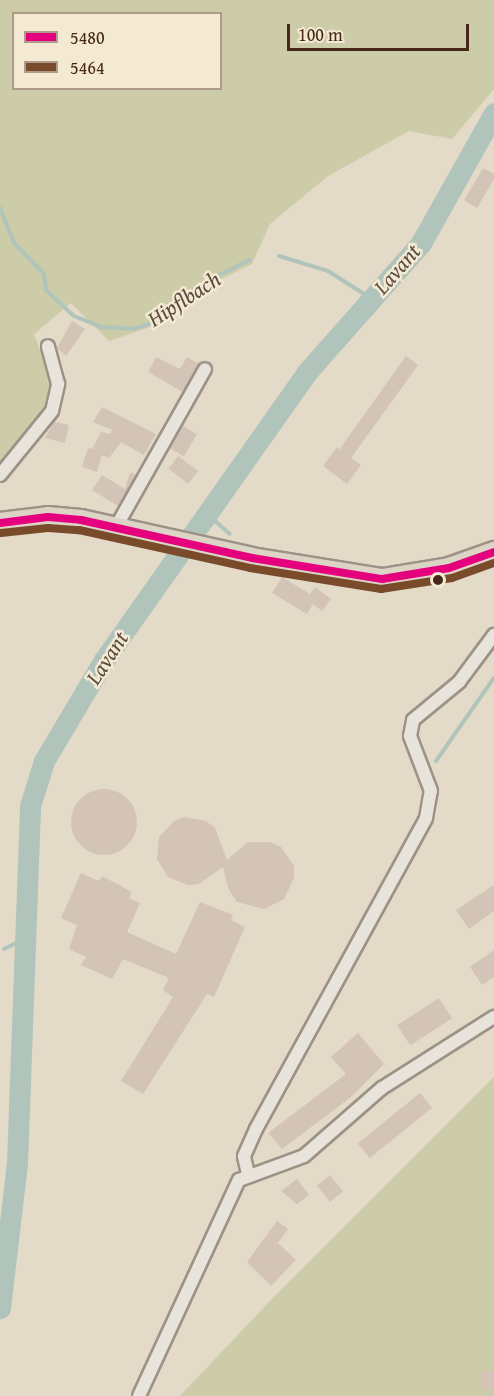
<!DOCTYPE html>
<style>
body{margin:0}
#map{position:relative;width:494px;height:1396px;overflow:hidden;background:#e3dac7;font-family:"Gentium Book Plus",serif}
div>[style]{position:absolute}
.green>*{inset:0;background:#cdcca8}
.stream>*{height:4px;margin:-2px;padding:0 2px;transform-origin:2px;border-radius:2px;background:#b1c4bc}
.river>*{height:21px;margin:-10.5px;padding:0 10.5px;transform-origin:10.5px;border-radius:10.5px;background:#b1c4bc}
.building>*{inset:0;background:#d3c4b7;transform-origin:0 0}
.round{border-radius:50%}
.roads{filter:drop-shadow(2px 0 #9c9286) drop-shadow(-2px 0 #9c9286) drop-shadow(0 2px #9c9286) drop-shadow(0 -2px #9c9286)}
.minor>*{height:12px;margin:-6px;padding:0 6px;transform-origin:6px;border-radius:6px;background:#e8e4db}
.primary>*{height:20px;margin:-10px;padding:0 10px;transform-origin:10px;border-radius:10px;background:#dcd4c5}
.bus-1>*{height:8px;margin:-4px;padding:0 4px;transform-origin:4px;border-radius:4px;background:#e5007d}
.bus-2>*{height:8px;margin:-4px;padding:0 4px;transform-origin:4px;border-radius:4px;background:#7a4b2a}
.dots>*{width:16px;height:16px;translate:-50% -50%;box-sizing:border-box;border:3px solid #f4ead3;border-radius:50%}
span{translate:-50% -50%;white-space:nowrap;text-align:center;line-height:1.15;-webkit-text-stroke:5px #f4ead3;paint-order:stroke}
.water-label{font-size:22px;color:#5c4d40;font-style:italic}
.legend{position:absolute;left:12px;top:12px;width:210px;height:78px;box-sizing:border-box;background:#f4ead3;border:2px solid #af9c88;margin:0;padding:8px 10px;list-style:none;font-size:18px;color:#472818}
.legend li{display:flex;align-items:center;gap:12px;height:30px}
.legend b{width:30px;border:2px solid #af9c88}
.scale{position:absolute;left:287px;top:24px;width:182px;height:27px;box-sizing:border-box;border:3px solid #472818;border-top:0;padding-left:8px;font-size:18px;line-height:21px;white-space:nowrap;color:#472818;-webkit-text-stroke:4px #f4ead3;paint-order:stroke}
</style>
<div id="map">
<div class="green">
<i style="clip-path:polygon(evenodd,0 0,494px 0,494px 89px,452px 139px,409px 131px,328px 176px,270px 224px,252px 264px,215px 282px,162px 323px,109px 341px,71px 303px,34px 334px,54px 387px,46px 411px,0 462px,0 0,14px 14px,220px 14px,220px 88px,14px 88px,14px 14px)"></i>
<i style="clip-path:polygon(494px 1077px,494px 1396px,180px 1396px,267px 1304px)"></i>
</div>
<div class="stream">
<i style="left:0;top:208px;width:38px;rotate:68deg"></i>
<i style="left:14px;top:243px;width:43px;rotate:45.9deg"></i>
<i style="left:44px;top:274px;width:16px;rotate:83deg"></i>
<i style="left:46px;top:290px;width:38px;rotate:43deg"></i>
<i style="left:74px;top:316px;width:29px;rotate:22deg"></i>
<i style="left:101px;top:327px;width:33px;rotate:3deg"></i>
<i style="left:134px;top:329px;width:18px;rotate:-19deg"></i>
<i style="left:151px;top:323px;width:66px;rotate:-37deg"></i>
<i style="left:204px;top:283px;width:51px;rotate:-27.1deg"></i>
<i style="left:279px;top:256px;width:51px;rotate:17deg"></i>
<i style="left:328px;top:271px;width:52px;rotate:32.5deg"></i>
<i style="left:207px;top:514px;width:30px;rotate:41deg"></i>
<i style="left:436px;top:761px;width:101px;rotate:-55.1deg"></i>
<i style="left:4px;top:949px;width:25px;rotate:-26deg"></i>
</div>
<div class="river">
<i style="left:0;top:1308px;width:146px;rotate:-83.3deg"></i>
<i style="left:17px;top:1163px;width:357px;rotate:-87.9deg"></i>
<i style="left:30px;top:806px;width:47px;rotate:-72.7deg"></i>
<i style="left:44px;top:761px;width:117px;rotate:-59.3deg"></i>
<i style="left:104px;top:660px;width:352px;rotate:-54.8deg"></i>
<i style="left:307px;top:372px;width:172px;rotate:-48.5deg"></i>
<i style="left:421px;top:243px;width:149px;rotate:-60.7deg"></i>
</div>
<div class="building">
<i style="clip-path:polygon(483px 168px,494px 174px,494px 179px,477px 208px,464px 200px)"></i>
<i style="clip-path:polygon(72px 321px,85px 329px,66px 356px,57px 348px)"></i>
<i style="clip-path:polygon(406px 356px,418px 365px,351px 458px,361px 465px,347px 484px,323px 466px,337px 447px,339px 450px)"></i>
<i style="clip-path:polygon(156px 357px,180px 369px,187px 357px,199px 364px,183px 392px,148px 372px)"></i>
<i style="clip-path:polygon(102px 407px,156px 434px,144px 455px,121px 442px,109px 458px,102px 455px,97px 472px,82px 467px,88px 448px,92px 449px,101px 432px,110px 434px,112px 430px,93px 422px)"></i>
<i style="clip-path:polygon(54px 422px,69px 425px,65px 443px,45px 438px)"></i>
<i style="left:183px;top:426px;width:16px;height:26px;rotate:30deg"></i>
<i style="left:178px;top:456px;width:25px;height:16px;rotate:37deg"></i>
<i style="clip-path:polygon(130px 473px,136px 474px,118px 506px,92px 490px,102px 475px,125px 489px)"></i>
<i style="clip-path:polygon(282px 577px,310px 594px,315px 587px,331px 599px,322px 611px,313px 604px,307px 614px,272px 593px)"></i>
<i class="round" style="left:71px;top:789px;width:66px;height:66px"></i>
<i style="clip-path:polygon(184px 817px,206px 821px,215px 828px,227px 860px,248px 842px,271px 842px,281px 847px,294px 866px,294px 878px,284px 899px,264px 909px,237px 902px,228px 888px,223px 867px,199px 884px,188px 885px,168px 877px,157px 859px,159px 837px,174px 821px)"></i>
<i style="clip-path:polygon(81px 873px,99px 881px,102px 876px,132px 892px,129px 898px,140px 903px,127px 932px,176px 954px,200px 902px,233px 915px,231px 920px,245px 927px,214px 997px,207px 994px,143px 1094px,121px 1081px,173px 997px,163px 990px,169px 978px,123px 959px,112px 979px,81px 965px,86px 957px,69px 949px,77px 925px,61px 918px)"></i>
<i style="clip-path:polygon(494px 885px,494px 911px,469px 929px,456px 910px)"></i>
<i style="clip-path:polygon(494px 950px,494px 977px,482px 985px,470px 967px)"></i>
<i style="left:439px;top:998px;width:24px;height:50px;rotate:57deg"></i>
<i style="clip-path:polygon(358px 1033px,384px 1064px,351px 1097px,282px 1149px,268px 1133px,346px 1074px,331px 1057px)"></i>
<i style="left:420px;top:1093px;width:19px;height:80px;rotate:51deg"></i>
<i style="left:330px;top:1175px;width:21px;height:17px;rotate:51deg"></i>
<i style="clip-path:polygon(297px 1179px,309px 1195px,297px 1204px,281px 1191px)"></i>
<i style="clip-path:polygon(277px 1221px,288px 1229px,278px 1243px,296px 1260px,271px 1286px,247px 1262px)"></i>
<i style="clip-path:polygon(494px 1370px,494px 1389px,484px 1391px,479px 1374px)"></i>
</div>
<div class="roads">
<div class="minor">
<i style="left:0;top:475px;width:82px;rotate:-50.9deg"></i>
<i style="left:52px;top:411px;width:28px;rotate:-77deg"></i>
<i style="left:58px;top:384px;width:39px;rotate:-105deg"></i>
<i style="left:116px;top:527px;width:181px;rotate:-60.6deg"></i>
<i style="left:248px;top:1174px;width:18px;rotate:-103deg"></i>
<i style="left:244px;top:1156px;width:30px;rotate:-66deg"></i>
<i style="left:256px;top:1129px;width:354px;rotate:-61.3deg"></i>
<i style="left:426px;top:818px;width:27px;rotate:-80deg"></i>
<i style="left:431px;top:791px;width:59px;rotate:-110.9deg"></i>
<i style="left:410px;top:736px;width:16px;rotate:-79deg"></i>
<i style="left:413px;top:720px;width:60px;rotate:-39.6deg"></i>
<i style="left:459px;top:682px;width:59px;rotate:-53.3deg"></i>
<i style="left:139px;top:1396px;width:238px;rotate:-65.2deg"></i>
<i style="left:239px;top:1180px;width:69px;rotate:-20.3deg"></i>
<i style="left:304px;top:1156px;width:103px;rotate:-41.1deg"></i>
<i style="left:382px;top:1088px;width:133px;rotate:-32.4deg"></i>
</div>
<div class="primary">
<i style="left:0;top:523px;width:48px;rotate:-7.1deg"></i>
<i style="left:48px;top:517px;width:33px;rotate:5deg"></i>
<i style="left:81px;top:520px;width:175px;rotate:12.5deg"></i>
<i style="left:252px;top:558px;width:132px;rotate:9.2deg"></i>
<i style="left:382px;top:579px;width:68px;rotate:-9.3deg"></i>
<i style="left:449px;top:568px;width:48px;rotate:-19.6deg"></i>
</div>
</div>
<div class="bus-1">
<i style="left:0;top:523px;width:48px;rotate:-7.1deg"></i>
<i style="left:48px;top:517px;width:33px;rotate:5deg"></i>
<i style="left:81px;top:520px;width:175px;rotate:12.5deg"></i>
<i style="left:252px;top:558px;width:132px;rotate:9.2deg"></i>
<i style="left:382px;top:579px;width:68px;rotate:-9.3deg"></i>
<i style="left:449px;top:568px;width:48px;rotate:-19.6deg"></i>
</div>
<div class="bus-2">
<i style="left:1px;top:533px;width:47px;rotate:-6.1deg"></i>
<i style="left:48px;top:528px;width:31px;rotate:4deg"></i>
<i style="left:79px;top:530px;width:175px;rotate:12.5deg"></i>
<i style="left:250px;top:568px;width:133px;rotate:9.1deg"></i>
<i style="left:381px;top:589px;width:72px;rotate:-8.8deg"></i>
<i style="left:452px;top:578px;width:45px;rotate:-19.7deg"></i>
</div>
<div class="dots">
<i style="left:438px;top:580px;background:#472818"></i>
</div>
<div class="water-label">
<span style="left:397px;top:269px;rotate:-49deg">Lavant</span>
<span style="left:184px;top:299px;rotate:-33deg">Hipflbach</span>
<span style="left:107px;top:658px;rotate:-57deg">Lavant</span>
</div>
<ul class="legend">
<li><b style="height:8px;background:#e5007d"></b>5480</li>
<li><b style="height:8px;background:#7a4b2a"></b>5464</li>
</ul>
<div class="scale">100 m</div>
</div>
